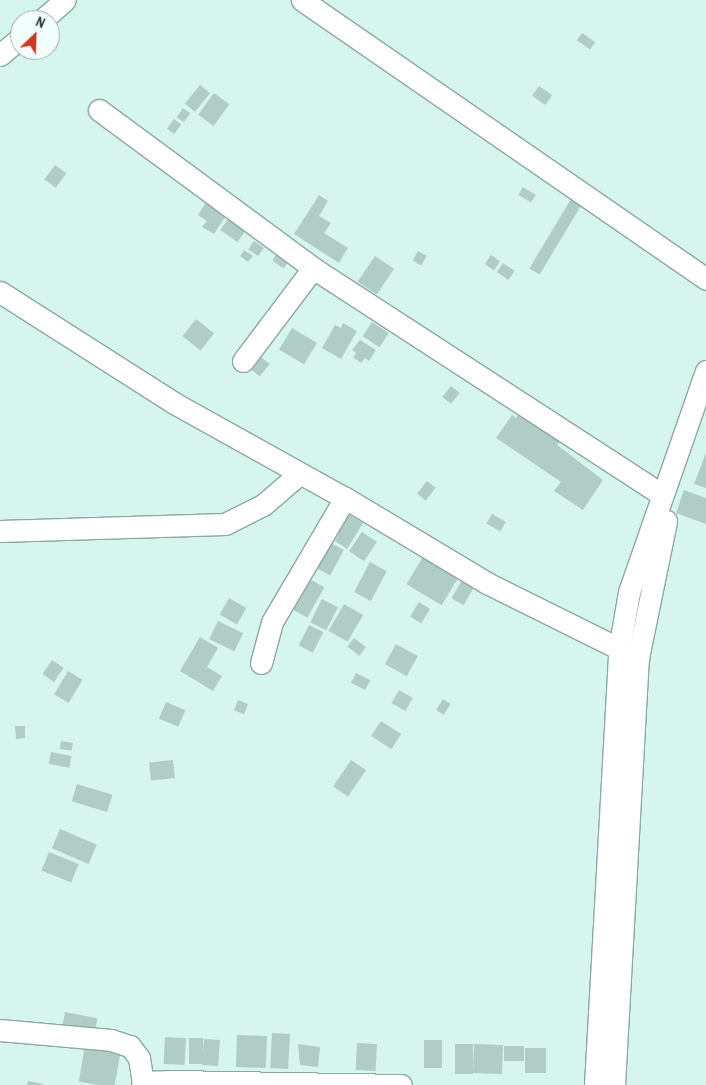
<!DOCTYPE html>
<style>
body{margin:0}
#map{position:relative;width:706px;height:1085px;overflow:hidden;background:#d7f5ef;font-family:"Archivo Narrow",sans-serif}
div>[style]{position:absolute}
.building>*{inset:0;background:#afccc6;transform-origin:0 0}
.roads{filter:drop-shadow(1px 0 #8ca8a2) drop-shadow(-1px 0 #8ca8a2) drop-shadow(0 1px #8ca8a2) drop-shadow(0 -1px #8ca8a2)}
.minor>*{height:21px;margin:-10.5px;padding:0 10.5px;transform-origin:10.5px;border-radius:10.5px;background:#fff}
span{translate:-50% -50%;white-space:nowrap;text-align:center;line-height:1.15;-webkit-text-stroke:4px #f2fefb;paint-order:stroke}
.north{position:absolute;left:10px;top:10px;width:50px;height:50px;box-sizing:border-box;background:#f2fefb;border:1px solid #9faba8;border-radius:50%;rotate:24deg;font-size:14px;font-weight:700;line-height:20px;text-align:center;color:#222e2b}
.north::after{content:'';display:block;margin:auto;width:18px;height:22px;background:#c63a26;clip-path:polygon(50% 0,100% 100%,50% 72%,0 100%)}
</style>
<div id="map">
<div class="building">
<i style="left:582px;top:33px;width:16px;height:9px;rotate:35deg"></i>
<i style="left:200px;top:85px;width:13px;height:24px;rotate:39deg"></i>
<i style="left:539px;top:86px;width:16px;height:12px;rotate:35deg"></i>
<i style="left:214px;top:93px;width:19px;height:27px;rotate:36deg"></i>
<i style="left:183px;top:108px;width:9px;height:11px;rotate:36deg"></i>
<i style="left:174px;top:119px;width:9px;height:12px;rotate:36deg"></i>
<i style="left:55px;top:165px;width:14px;height:18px;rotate:36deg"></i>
<i style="left:523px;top:187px;width:15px;height:9px;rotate:32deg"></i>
<i style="clip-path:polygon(319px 195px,328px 201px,319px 216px,331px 223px,324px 233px,348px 248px,339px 263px,294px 234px)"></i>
<i style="left:571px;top:199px;width:12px;height:81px;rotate:31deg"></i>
<i style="clip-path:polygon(207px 201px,227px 214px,214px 234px,202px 227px,207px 221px,198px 215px)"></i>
<i style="left:230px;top:216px;width:21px;height:17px;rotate:35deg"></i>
<i style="left:254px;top:241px;width:12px;height:10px;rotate:35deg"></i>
<i style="left:280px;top:249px;width:14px;height:14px;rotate:34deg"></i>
<i style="clip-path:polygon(244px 250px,253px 256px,248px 262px,240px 256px)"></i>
<i style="left:418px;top:251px;width:10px;height:11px;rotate:29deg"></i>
<i style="left:491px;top:255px;width:11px;height:11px;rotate:34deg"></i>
<i style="left:375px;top:256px;width:23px;height:31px;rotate:34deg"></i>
<i style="left:503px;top:263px;width:14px;height:11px;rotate:34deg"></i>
<i style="left:196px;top:319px;width:23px;height:22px;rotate:38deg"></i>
<i style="left:372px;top:322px;width:20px;height:17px;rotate:33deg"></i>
<i style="clip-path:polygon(343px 323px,357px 331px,341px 359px,322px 348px,335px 325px,341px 328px)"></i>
<i style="left:292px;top:328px;width:29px;height:25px;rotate:31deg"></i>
<i style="clip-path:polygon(360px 340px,376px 350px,369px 361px,365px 358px,361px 363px,353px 357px,356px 353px,352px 350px)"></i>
<i style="left:261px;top:357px;width:11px;height:16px;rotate:38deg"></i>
<i style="left:451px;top:386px;width:11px;height:14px;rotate:38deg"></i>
<i style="clip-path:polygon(520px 412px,562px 439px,557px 445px,603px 480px,583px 510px,554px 491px,561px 482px,496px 438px,512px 415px,516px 418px)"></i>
<i style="clip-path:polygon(706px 453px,706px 488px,694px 484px)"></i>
<i style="left:427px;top:481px;width:11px;height:16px;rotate:38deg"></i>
<i style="clip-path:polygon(684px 490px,706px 498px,706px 524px,676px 513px)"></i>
<i style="clip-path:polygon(346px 513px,363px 523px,347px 549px,335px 541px,339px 534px,335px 532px)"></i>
<i style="left:492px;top:514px;width:16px;height:11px;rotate:30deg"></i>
<i style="left:362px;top:532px;width:18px;height:23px;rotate:34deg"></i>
<i style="left:327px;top:541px;width:19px;height:29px;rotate:28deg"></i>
<i style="left:424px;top:555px;width:41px;height:34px;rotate:31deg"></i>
<i style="left:370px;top:562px;width:19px;height:34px;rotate:28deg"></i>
<i style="left:306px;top:577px;width:21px;height:35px;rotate:29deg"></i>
<i style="left:462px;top:580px;width:14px;height:21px;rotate:30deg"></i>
<i style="left:229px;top:598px;width:20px;height:19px;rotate:30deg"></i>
<i style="left:322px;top:599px;width:18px;height:26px;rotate:27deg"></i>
<i style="left:419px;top:602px;width:13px;height:17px;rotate:32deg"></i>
<i style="left:344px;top:604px;width:22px;height:31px;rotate:30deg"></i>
<i style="left:218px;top:621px;width:28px;height:20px;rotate:26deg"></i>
<i style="left:309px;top:625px;width:16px;height:23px;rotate:27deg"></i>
<i style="clip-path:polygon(200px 637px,218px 648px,207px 667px,222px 676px,213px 691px,180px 671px)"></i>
<i style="left:354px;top:638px;width:15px;height:11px;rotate:37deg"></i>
<i style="left:396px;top:644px;width:25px;height:23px;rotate:29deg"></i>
<i style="left:52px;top:660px;width:14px;height:17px;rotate:34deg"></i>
<i style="left:68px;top:671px;width:17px;height:27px;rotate:31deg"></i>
<i style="left:356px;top:673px;width:16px;height:11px;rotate:27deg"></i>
<i style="left:399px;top:690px;width:16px;height:15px;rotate:30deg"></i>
<i style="left:443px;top:699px;width:9px;height:13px;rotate:32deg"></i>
<i style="left:238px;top:700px;width:11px;height:11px;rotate:22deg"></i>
<i style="left:166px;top:702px;width:21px;height:18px;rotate:23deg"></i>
<i style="left:381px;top:721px;width:24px;height:18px;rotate:33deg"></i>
<i style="clip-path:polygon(15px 726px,25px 726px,25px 738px,16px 739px)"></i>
<i style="left:61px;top:741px;width:12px;height:8px;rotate:9deg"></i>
<i style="left:51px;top:752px;width:21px;height:12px;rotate:11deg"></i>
<i style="left:173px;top:760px;width:18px;height:24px;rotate:84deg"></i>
<i style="left:351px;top:760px;width:18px;height:32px;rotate:34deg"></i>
<i style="left:77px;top:784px;width:37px;height:18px;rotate:17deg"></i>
<i style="left:60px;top:829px;width:40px;height:21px;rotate:23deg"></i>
<i style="left:49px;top:852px;width:32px;height:20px;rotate:22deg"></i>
<i style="left:65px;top:1012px;width:33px;height:19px;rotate:11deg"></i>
<i style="left:272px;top:1033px;width:18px;height:35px;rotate:3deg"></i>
<i style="left:237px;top:1035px;width:30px;height:32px;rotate:2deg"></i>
<i style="left:165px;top:1037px;width:21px;height:27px;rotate:3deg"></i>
<i style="left:189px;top:1038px;width:14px;height:26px"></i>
<i style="left:204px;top:1039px;width:16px;height:26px;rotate:4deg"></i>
<i style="left:424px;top:1040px;width:18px;height:28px"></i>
<i style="left:357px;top:1043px;width:20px;height:27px;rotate:3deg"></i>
<i style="clip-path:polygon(298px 1044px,320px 1047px,318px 1067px,300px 1065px)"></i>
<i style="left:455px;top:1044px;width:18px;height:30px"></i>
<i style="left:474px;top:1044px;width:29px;height:29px;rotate:2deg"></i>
<i style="left:85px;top:1046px;width:36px;height:36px;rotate:10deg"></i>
<i style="left:504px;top:1046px;width:20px;height:15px"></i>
<i style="left:525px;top:1048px;width:21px;height:25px"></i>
<i style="clip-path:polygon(28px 1081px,43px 1084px,43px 1085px,27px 1085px)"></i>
</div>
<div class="roads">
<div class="minor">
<i style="left:302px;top:0;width:491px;rotate:34.6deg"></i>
<i style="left:42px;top:20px;width:30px;rotate:-41deg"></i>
<i style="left:0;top:55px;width:26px;rotate:-40deg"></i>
<i style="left:99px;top:110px;width:266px;rotate:36.4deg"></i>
<i style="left:313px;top:268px;width:416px;rotate:33deg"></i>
<i style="left:0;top:292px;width:206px;rotate:32.5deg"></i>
<i style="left:174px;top:403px;width:196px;rotate:29.1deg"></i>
<i style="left:345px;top:498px;width:165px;rotate:30.9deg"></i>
<i style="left:487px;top:583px;width:169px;rotate:26.4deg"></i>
<i style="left:243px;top:361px;width:116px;rotate:-53deg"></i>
<i style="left:0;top:531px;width:225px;rotate:-1.8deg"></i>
<i style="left:225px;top:524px;width:42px;rotate:-26.6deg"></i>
<i style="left:263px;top:505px;width:48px;rotate:-40.7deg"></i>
<i style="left:261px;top:663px;width:42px;rotate:-75deg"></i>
<i style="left:272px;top:622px;width:144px;rotate:-59.5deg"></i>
<i style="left:0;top:1030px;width:111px;rotate:5.1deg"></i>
<i style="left:111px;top:1040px;width:20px;rotate:18deg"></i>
<i style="left:130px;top:1046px;width:15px;rotate:53deg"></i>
<i style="left:139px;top:1058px;width:24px;rotate:81deg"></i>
<i style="left:142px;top:1085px;width:3px;rotate:-72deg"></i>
<i style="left:143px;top:1082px;width:30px;rotate:-2deg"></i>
<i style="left:173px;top:1081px;width:228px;rotate:1deg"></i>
<i style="left:595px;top:1085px;width:436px;rotate:-86.8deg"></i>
<i style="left:619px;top:650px;width:59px;rotate:-80.2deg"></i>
<i style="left:629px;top:592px;width:234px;rotate:-70.8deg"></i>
<i style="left:614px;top:1085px;width:428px;rotate:-86.8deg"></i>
<i style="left:638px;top:658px;width:140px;rotate:-78.4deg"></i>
</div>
</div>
<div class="north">N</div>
</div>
